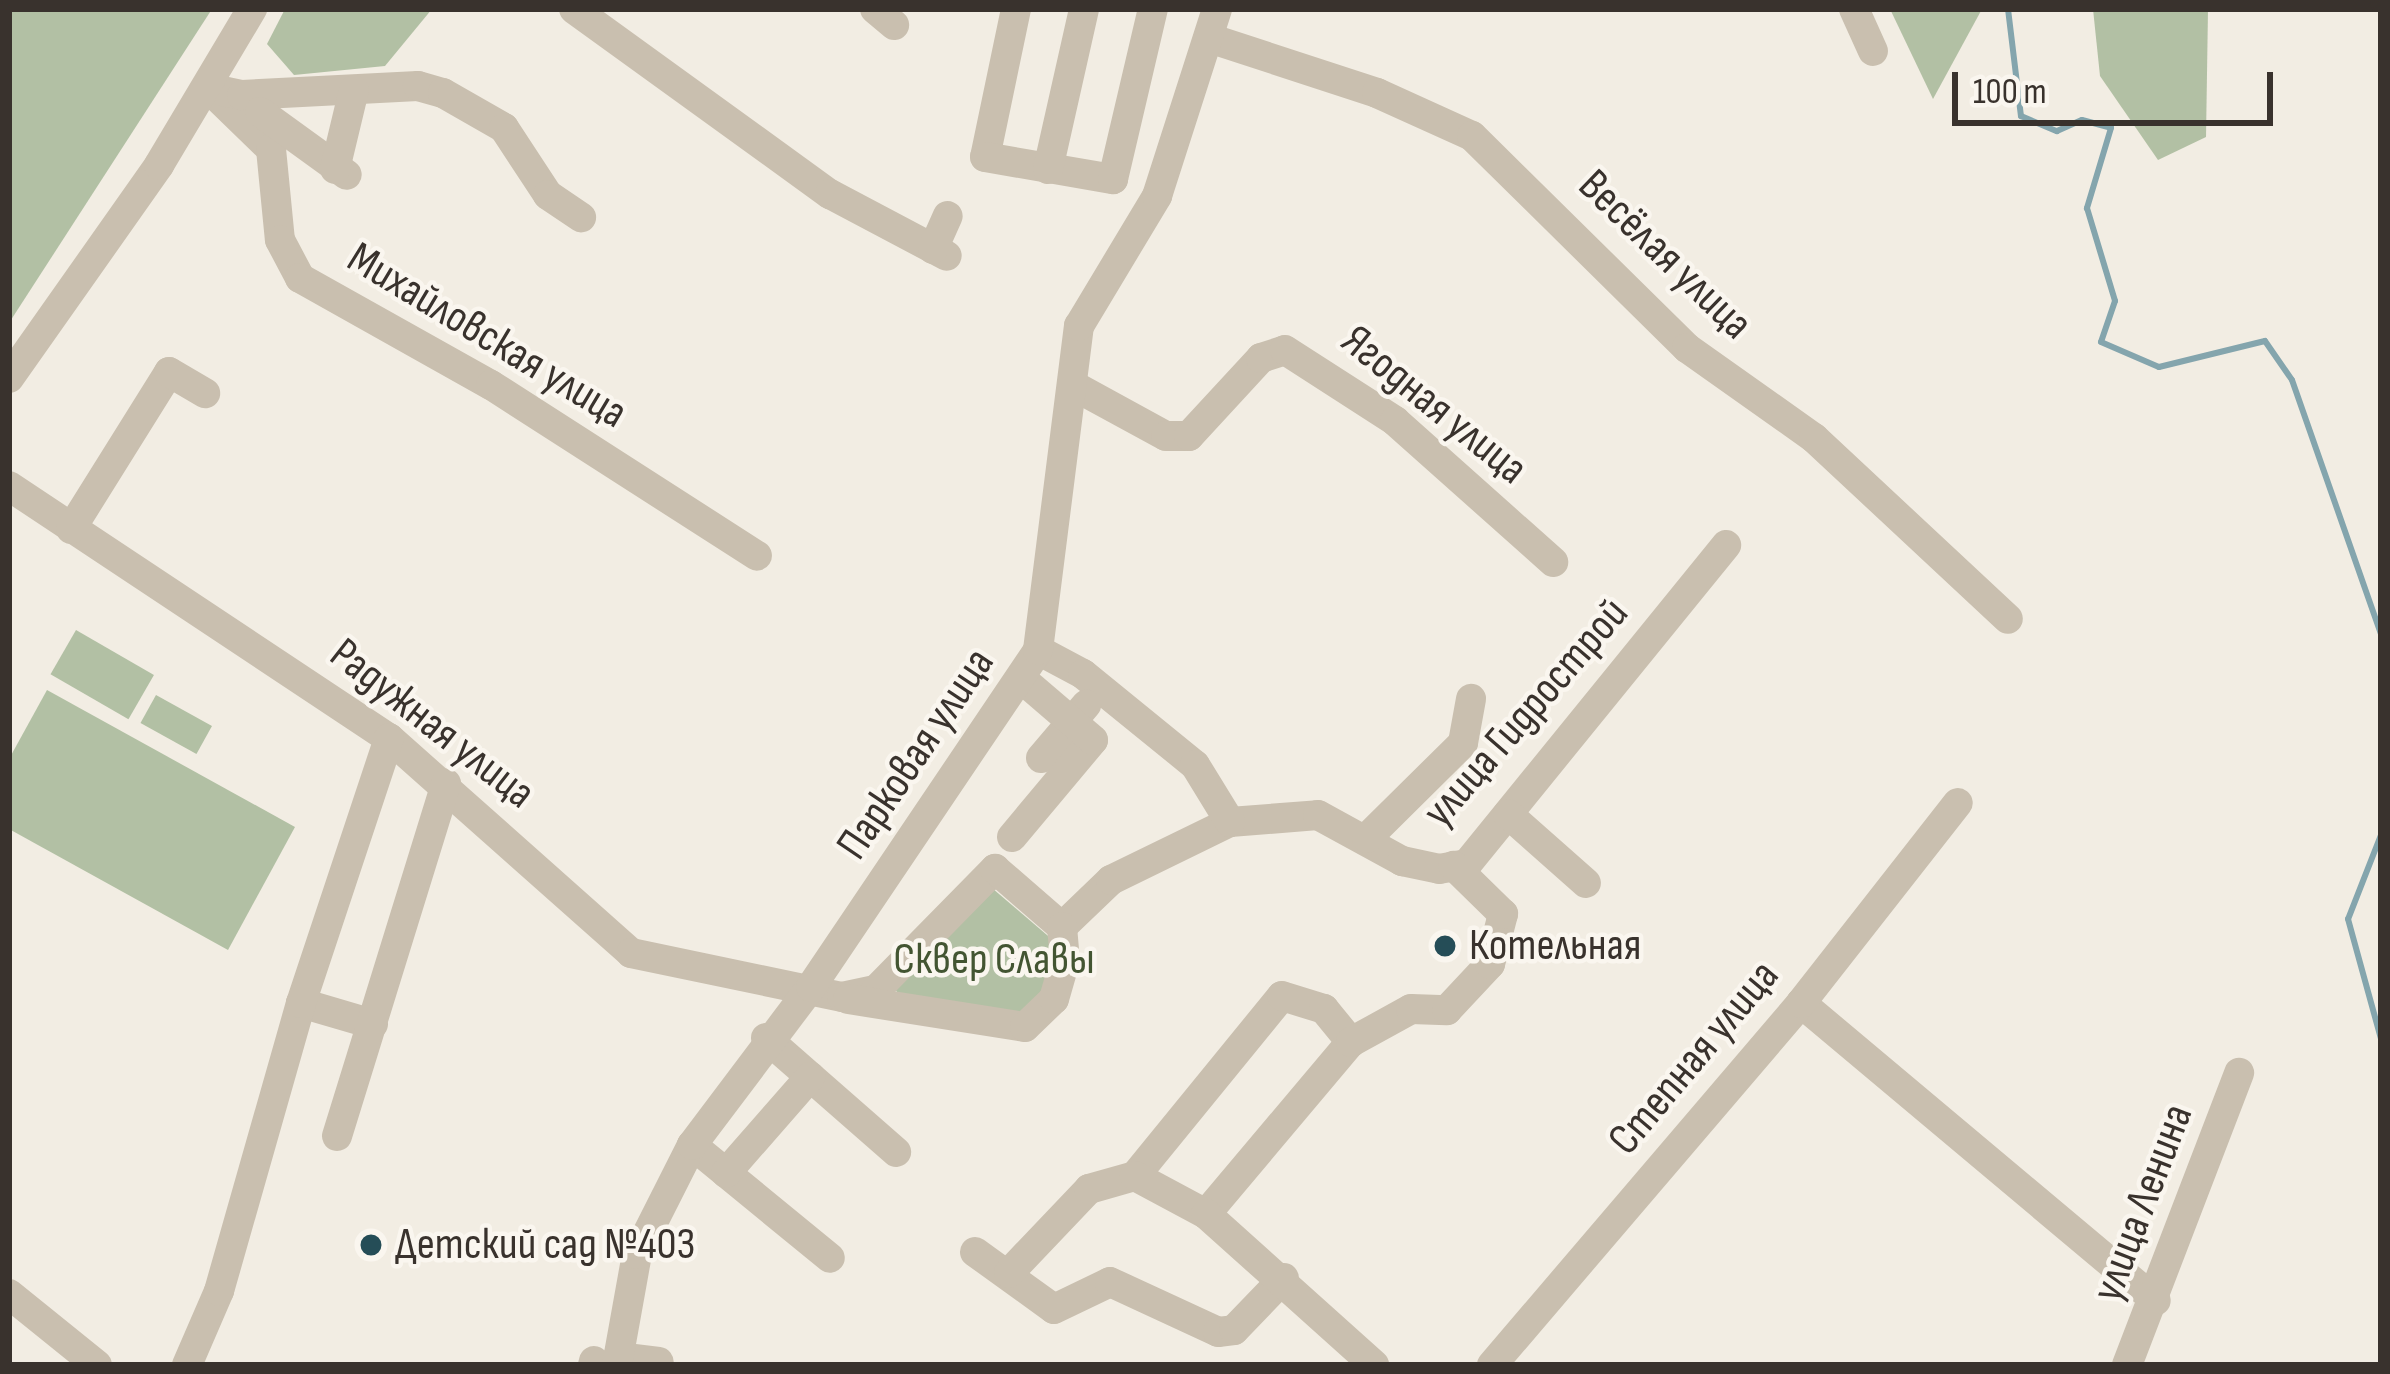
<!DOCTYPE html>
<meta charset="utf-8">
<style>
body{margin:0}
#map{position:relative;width:2390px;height:1374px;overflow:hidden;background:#f2ede3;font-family:"Sofia Sans Condensed",sans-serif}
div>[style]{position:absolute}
.green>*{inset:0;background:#b2c0a4;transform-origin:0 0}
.stream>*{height:6px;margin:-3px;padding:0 3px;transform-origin:3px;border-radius:3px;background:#84a5ad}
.minor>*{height:30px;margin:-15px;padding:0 15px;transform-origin:15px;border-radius:15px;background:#c9bfaf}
.dots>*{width:33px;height:33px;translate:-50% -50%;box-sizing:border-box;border:6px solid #faf6ef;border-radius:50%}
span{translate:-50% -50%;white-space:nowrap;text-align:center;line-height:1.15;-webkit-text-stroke:9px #faf6ef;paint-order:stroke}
.street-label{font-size:45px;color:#39322d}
.poi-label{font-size:45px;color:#39322d}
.left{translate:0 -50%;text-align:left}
.park-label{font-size:45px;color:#435532}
.frame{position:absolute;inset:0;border:12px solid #39322d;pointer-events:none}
.scale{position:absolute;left:1952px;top:72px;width:321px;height:54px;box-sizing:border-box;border:6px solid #39322d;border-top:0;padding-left:15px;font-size:36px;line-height:42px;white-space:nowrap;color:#39322d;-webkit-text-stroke:9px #faf6ef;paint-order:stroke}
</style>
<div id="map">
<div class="green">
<i style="clip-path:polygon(9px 9px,212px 9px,9px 323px)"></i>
<i style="clip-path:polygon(285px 9px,432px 9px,385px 66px,294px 75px,267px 44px)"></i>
<i style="clip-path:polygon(1890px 9px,1982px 9px,1933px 99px)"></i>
<i style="clip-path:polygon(2093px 9px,2208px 9px,2206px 137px,2158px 160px,2100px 76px)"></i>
<i style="left:76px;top:630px;width:90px;height:51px;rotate:30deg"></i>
<i style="clip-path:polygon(47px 690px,295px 827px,228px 950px,9px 829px,9px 759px)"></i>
<i style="left:156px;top:695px;width:64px;height:32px;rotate:29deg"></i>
<i style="clip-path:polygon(992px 888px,1054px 941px,1047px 996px,1022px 1020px,905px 1003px,892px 985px)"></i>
</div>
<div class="stream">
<i style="left:2008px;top:9px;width:108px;rotate:83.1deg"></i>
<i style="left:2021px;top:116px;width:39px;rotate:23deg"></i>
<i style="left:2057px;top:131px;width:27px;rotate:-24deg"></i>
<i style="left:2082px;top:120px;width:30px;rotate:15deg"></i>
<i style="left:2111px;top:128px;width:84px;rotate:106.7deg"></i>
<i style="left:2087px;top:208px;width:97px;rotate:73.2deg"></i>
<i style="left:2115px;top:301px;width:43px;rotate:108.9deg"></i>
<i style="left:2101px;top:342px;width:63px;rotate:23.3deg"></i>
<i style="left:2159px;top:367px;width:109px;rotate:-13.8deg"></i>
<i style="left:2265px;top:341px;width:47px;rotate:55.3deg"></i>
<i style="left:2292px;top:380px;width:269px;rotate:70.7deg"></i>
<i style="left:2381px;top:835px;width:90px;rotate:111.4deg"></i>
<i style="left:2348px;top:919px;width:124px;rotate:74.6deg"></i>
</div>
<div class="minor">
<i style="left:574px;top:9px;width:316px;rotate:35.9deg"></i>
<i style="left:830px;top:194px;width:132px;rotate:27.9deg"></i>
<i style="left:875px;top:9px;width:25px;rotate:40deg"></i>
<i style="left:1016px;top:9px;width:151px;rotate:101.8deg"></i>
<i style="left:985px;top:157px;width:130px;rotate:9.8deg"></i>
<i style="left:1113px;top:179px;width:175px;rotate:-76.8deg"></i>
<i style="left:1854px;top:9px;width:46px;rotate:65.7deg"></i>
<i style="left:1209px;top:38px;width:177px;rotate:18.1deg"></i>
<i style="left:1377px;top:93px;width:104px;rotate:24.4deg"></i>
<i style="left:1472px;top:136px;width:302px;rotate:44.6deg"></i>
<i style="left:1687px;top:348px;width:156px;rotate:35.3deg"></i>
<i style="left:1814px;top:438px;width:265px;rotate:43deg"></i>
<i style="left:208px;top:88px;width:88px;rotate:44.1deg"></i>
<i style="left:271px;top:149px;width:91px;rotate:84.4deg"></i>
<i style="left:280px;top:240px;width:43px;rotate:62.2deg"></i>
<i style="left:300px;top:278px;width:219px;rotate:29.3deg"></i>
<i style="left:491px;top:385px;width:316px;rotate:32.7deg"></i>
<i style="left:208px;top:88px;width:35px;rotate:12deg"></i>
<i style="left:242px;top:95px;width:176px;rotate:-2.9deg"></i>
<i style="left:418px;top:86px;width:26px;rotate:16deg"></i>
<i style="left:443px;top:93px;width:70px;rotate:29.8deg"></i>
<i style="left:504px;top:128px;width:80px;rotate:56.7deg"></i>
<i style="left:548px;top:195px;width:40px;rotate:34deg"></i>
<i style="left:260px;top:112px;width:107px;rotate:35.9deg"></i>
<i style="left:335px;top:169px;width:81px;rotate:-76.5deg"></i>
<i style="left:1048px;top:169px;width:164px;rotate:-77.3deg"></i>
<i style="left:933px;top:249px;width:36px;rotate:-66deg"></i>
<i style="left:9px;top:378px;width:261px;rotate:-54.8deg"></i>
<i style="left:159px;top:165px;width:182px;rotate:-59.2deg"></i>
<i style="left:1076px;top:387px;width:102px;rotate:28.6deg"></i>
<i style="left:1166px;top:436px;width:23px"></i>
<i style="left:1189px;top:436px;width:106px;rotate:-47.3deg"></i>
<i style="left:1261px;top:358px;width:25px;rotate:-18deg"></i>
<i style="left:1285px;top:350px;width:131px;rotate:32.8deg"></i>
<i style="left:1395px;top:421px;width:212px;rotate:41.7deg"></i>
<i style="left:9px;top:486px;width:456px;rotate:33.6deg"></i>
<i style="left:389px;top:738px;width:324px;rotate:41.6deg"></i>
<i style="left:631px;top:953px;width:216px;rotate:11.8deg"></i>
<i style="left:842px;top:997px;width:35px;rotate:-12deg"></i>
<i style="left:876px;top:990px;width:170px;rotate:-45.5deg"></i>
<i style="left:995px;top:869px;width:89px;rotate:40.9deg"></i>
<i style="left:1062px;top:927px;width:68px;rotate:-43.8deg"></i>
<i style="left:1111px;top:880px;width:132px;rotate:-26deg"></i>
<i style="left:1230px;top:822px;width:88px;rotate:-4.5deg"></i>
<i style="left:1318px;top:815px;width:96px;rotate:28.7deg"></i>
<i style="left:1402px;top:861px;width:38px;rotate:12deg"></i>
<i style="left:1439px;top:869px;width:28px;rotate:-10deg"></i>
<i style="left:1467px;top:864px;width:411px;rotate:-50.9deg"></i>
<i style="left:71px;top:529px;width:185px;rotate:-58deg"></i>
<i style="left:169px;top:372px;width:42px;rotate:30.3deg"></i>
<i style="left:1038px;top:650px;width:51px;rotate:28.1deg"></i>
<i style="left:1083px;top:674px;width:144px;rotate:39.1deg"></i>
<i style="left:1195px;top:765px;width:67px;rotate:58.4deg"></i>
<i style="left:1041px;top:758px;width:70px;rotate:-49.7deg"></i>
<i style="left:1508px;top:814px;width:104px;rotate:41.5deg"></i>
<i style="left:1012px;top:837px;width:126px;rotate:-50.1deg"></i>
<i style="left:1093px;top:740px;width:92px;rotate:-139.4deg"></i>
<i style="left:1367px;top:838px;width:135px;rotate:-44.7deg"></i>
<i style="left:1463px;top:743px;width:45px;rotate:-79.7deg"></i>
<i style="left:848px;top:999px;width:179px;rotate:9deg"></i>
<i style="left:1025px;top:1027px;width:40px;rotate:-44deg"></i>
<i style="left:1054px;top:999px;width:40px;rotate:-74deg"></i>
<i style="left:1065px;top:961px;width:34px;rotate:-95deg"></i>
<i style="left:301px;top:1003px;width:75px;rotate:16.3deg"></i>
<i style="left:1801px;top:1003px;width:463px;rotate:40deg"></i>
<i style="left:766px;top:1038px;width:173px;rotate:41.2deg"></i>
<i style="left:337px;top:1136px;width:369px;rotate:-72.8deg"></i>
<i style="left:692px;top:1145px;width:178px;rotate:39.3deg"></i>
<i style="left:726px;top:1173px;width:128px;rotate:-48.8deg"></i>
<i style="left:1135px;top:1176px;width:232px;rotate:-50.8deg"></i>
<i style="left:1282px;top:996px;width:44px;rotate:17.2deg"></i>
<i style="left:1324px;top:1009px;width:43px;rotate:50.7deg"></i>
<i style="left:1206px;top:1214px;width:225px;rotate:-49.9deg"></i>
<i style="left:1351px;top:1042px;width:68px;rotate:-28.8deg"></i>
<i style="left:1411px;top:1009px;width:36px;rotate:2deg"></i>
<i style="left:1447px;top:1010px;width:63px;rotate:-46.9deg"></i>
<i style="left:1490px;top:964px;width:52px;rotate:-75.4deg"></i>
<i style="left:1503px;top:914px;width:69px;rotate:-135.6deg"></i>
<i style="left:975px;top:1252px;width:97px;rotate:35.8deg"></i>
<i style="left:1054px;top:1309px;width:62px;rotate:-25.7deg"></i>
<i style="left:1110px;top:1282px;width:119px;rotate:24.8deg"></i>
<i style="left:1218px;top:1332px;width:16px;rotate:-7deg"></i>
<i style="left:1234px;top:1330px;width:72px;rotate:-46.1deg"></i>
<i style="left:1009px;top:1273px;width:116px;rotate:-46.4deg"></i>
<i style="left:1089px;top:1189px;width:48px;rotate:-15.8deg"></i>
<i style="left:1135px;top:1176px;width:81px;rotate:28.2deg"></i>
<i style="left:1206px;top:1214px;width:226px;rotate:41.9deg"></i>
<i style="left:9px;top:1294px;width:113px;rotate:38.9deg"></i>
<i style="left:618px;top:1357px;width:41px;rotate:7deg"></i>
<i style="left:187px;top:1365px;width:81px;rotate:-66.6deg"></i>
<i style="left:219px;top:1291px;width:299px;rotate:-74.1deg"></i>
<i style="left:301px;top:1003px;width:279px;rotate:-71.6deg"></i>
<i style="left:593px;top:1365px;width:4px;rotate:-76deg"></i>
<i style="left:617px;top:1365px;width:113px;rotate:-79.8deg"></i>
<i style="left:637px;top:1254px;width:122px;rotate:-63.2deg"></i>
<i style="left:692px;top:1145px;width:198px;rotate:-53deg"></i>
<i style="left:811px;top:987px;width:406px;rotate:-56deg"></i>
<i style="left:1038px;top:650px;width:327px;rotate:-82.8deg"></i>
<i style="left:1079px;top:326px;width:152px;rotate:-59deg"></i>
<i style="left:1157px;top:196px;width:196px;rotate:-72.2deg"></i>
<i style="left:1492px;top:1365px;width:476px;rotate:-49.5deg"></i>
<i style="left:1801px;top:1003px;width:254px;rotate:-51.9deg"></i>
<i style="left:2127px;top:1365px;width:313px;rotate:-69deg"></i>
</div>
<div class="dots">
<i style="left:1445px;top:946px;background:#254d57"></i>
<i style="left:371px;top:1245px;background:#254d57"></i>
</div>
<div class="street-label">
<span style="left:1665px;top:255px;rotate:44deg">Весёлая улица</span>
<span style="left:487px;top:336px;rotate:31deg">Михайловская улица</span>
<span style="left:1434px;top:405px;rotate:39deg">Ягодная улица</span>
<span style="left:1526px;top:713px;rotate:-49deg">улица Гидрострой</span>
<span style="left:432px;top:724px;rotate:38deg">Радужная улица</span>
<span style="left:916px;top:754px;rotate:-56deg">Парковая улица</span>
<span style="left:1694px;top:1058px;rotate:-50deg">Степная улица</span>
<span style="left:2143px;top:1203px;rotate:-69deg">улица Ленина</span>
</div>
<div class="poi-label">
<span class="left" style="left:1469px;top:946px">Котельная</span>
<span class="left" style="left:395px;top:1245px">Детский сад №403</span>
</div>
<div class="park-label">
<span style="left:994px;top:960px">Сквер Славы</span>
</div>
<div class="frame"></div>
<div class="scale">100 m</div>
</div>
